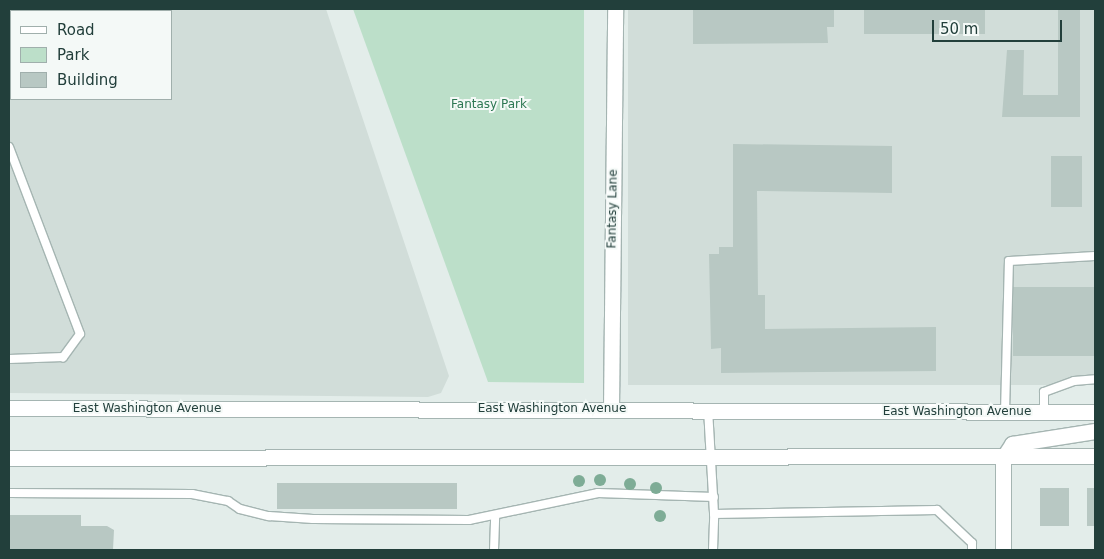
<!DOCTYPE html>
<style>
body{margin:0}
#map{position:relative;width:1104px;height:559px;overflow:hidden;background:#e3edea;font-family:"DejaVu Sans",sans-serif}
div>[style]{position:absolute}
.built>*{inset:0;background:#d1ddd9;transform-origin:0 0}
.green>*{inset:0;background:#bcdfc9}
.building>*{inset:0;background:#b8c8c3;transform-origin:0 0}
.roads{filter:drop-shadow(1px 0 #a5b5b2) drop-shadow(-1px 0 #a5b5b2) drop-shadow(0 1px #a5b5b2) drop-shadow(0 -1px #a5b5b2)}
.service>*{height:8px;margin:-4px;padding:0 4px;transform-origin:4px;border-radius:4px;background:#fff}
.minor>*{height:15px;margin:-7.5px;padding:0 7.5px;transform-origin:7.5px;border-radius:7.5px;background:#fff}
.secondary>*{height:15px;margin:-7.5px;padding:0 7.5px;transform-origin:7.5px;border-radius:7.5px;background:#fff}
.trees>*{width:12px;height:12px;margin:-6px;border-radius:50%;background:#7eac96}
span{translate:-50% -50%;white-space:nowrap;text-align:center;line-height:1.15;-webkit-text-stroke:4px #f4f9f7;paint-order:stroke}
.park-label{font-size:12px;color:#2c7752}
.street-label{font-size:12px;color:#223f3b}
.frame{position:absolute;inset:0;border:10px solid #223f3b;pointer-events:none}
.legend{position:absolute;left:10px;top:10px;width:162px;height:90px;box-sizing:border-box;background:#f4f9f7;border:1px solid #a0afac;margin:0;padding:6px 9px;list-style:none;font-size:15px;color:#223f3b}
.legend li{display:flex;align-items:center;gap:10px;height:25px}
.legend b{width:25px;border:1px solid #a0afac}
.scale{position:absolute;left:932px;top:20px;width:130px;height:22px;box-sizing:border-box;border:2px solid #223f3b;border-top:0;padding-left:6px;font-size:15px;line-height:18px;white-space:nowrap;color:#223f3b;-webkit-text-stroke:4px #f4f9f7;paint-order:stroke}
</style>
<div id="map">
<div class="built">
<i style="clip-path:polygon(evenodd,9px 9px,326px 9px,449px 376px,441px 393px,428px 397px,9px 393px,9px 9px,11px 11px,171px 11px,171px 99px,11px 99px,11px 11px)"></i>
<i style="left:628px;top:9px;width:467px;height:376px"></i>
</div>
<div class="green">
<i style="clip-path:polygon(353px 9px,584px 9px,584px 383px,488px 382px)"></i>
</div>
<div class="building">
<i style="clip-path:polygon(693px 9px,834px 9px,834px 27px,827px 27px,828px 43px,693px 44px)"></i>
<i style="left:864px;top:9px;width:121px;height:25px"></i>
<i style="clip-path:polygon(1058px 9px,1080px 9px,1080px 117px,1002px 117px,1007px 50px,1024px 50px,1023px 95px,1058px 95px)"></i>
<i style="clip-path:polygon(733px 144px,892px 146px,892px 193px,757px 191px,758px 295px,765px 295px,765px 329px,936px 327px,936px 371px,721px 373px,721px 348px,711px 349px,709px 254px,719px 254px,719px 247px,733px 247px)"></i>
<i style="left:1051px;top:156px;width:31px;height:51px"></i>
<i style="left:1013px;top:287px;width:82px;height:69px"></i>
<i style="left:277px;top:483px;width:180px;height:26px"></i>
<i style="left:1040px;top:488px;width:29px;height:38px"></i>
<i style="left:1087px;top:488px;width:8px;height:38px"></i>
<i style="clip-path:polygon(9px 515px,81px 515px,81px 526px,107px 526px,114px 530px,113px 550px,9px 550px)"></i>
</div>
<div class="roads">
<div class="service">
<i style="left:9px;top:147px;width:200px;rotate:69.2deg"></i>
<i style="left:80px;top:334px;width:29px;rotate:126deg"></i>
<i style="left:63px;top:357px;width:54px;rotate:177.9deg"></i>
<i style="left:708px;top:409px;width:105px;rotate:86.7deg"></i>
<i style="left:714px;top:514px;width:223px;rotate:-1deg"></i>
<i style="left:937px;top:510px;width:48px;rotate:43.3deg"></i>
<i style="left:972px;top:543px;width:7px;rotate:90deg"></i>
<i style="left:1005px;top:412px;width:151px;rotate:-88.5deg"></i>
<i style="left:1009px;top:261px;width:86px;rotate:-3.3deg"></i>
<i style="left:1044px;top:412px;width:20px;rotate:-90deg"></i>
<i style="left:1044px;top:392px;width:32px;rotate:-20deg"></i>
<i style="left:1074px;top:381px;width:21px;rotate:-5deg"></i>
<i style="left:9px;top:493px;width:183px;rotate:0.3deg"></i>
<i style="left:192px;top:494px;width:37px;rotate:11deg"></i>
<i style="left:228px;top:501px;width:14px;rotate:34deg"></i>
<i style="left:240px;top:509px;width:30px;rotate:14deg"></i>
<i style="left:269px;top:516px;width:44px;rotate:3.9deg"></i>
<i style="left:313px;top:519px;width:156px;rotate:0.4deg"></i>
<i style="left:469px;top:520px;width:132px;rotate:-11.8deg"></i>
<i style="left:598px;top:493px;width:116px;rotate:2deg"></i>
<i style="left:494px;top:550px;width:34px;rotate:-88deg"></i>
<i style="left:713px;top:550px;width:36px;rotate:-88deg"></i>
</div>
<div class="minor">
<i style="left:611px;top:409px;width:400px;rotate:-89.4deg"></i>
<i style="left:1003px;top:458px;width:92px;rotate:90deg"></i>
</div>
<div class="secondary">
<i style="left:9px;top:408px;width:1086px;rotate:0.21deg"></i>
<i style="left:9px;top:458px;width:1086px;rotate:-0.11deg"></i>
<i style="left:1003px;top:458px;width:17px;rotate:-57deg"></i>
<i style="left:1012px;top:444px;width:84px;rotate:-8.9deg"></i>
</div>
</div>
<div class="trees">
<i style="left:600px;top:480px"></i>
<i style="left:579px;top:481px"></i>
<i style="left:630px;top:484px"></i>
<i style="left:656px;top:488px"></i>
<i style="left:660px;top:516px"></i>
</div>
<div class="park-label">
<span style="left:489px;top:105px">Fantasy Park</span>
</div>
<div class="street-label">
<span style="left:613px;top:209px;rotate:-89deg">Fantasy Lane</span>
<span style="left:147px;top:409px">East Washington Avenue</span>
<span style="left:552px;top:409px">East Washington Avenue</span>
<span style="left:957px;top:412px">East Washington Avenue</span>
</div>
<div class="frame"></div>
<ul class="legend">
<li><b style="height:6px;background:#fff"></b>Road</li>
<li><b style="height:14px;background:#bcdfc9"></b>Park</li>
<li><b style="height:14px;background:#b8c8c3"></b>Building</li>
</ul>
<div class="scale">50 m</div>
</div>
